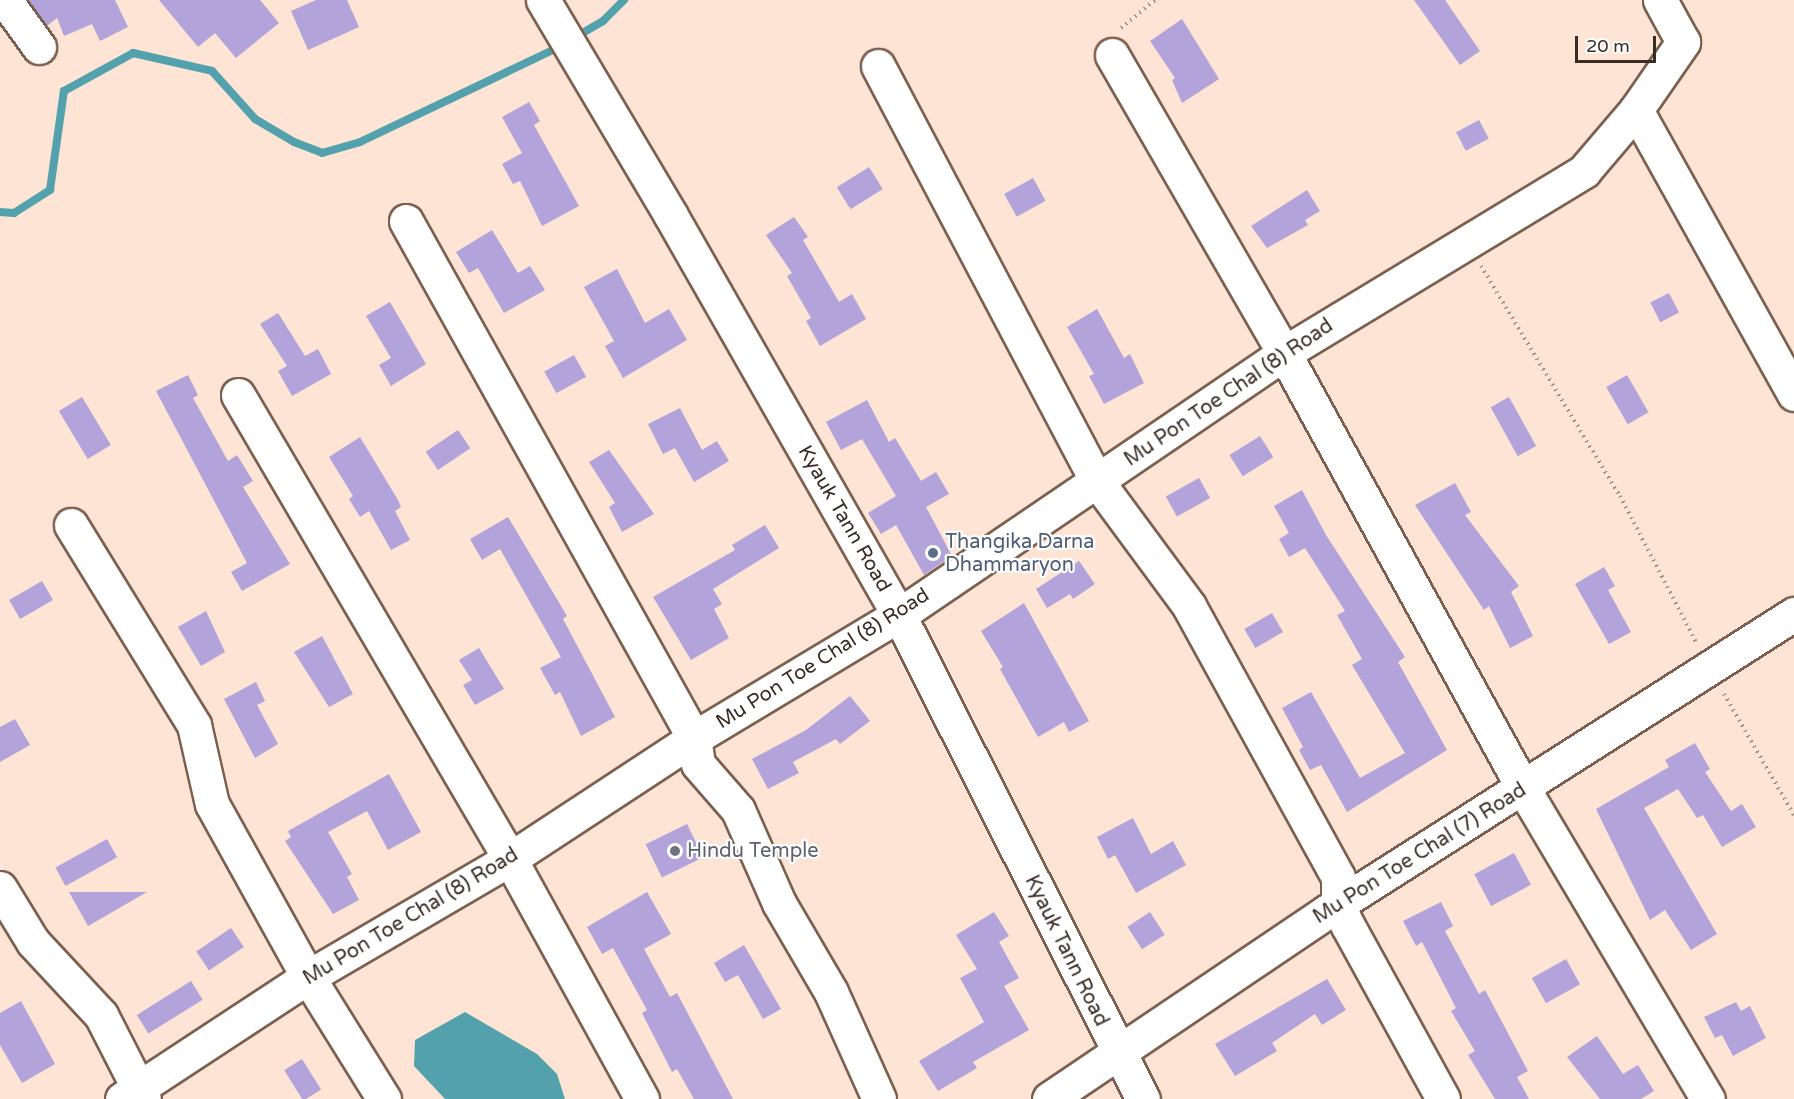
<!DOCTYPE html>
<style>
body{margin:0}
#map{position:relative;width:1794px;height:1099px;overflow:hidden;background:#fde4d4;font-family:"Varela Round",sans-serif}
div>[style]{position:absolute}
.water>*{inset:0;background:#52a1ad}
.stream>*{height:8px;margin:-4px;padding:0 4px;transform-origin:4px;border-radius:4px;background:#52a1ad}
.building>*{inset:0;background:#b2a3da;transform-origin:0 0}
.path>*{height:4px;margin-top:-2px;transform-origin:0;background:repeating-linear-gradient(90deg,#a18e83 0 1.5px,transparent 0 6px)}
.roads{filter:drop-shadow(2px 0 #7b604f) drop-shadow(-2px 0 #7b604f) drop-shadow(0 2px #7b604f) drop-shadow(0 -2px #7b604f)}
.minor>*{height:33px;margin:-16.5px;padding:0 16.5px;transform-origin:16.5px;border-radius:16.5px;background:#fff}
.dots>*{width:16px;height:16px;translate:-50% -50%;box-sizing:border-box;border:3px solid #fff;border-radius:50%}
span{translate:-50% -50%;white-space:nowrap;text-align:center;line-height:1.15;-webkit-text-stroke:4.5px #fff;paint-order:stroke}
.street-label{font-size:20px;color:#382c25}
.service-label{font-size:20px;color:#4e5e75}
.left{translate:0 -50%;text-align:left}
.worship-label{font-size:20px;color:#5b616d}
.scale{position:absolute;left:1575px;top:36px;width:81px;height:27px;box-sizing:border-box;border:3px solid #382c25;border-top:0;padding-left:8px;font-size:18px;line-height:21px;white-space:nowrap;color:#382c25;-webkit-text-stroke:4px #fff;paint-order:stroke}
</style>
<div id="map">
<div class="water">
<i style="clip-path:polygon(465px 1012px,537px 1054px,557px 1074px,565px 1099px,445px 1099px,414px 1066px,415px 1040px)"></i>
</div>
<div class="stream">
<i style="left:572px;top:39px;width:36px;rotate:-30deg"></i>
<i style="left:603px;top:21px;width:30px;rotate:-45deg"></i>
<i style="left:0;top:212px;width:14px;rotate:4deg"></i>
<i style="left:14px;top:213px;width:43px;rotate:-32.6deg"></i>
<i style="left:50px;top:190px;width:100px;rotate:-82deg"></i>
<i style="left:64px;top:91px;width:79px;rotate:-28.8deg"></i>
<i style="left:133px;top:53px;width:81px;rotate:12.8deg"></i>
<i style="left:212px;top:71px;width:64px;rotate:48.1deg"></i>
<i style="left:255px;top:119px;width:45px;rotate:30.5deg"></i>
<i style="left:294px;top:142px;width:30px;rotate:21deg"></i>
<i style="left:322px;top:153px;width:40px;rotate:-16deg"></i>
<i style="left:360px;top:142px;width:223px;rotate:-25.5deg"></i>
</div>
<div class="building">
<i style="clip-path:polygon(28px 0,115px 0,128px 27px,100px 41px,92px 24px,64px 36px,57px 18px,47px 26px)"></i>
<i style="clip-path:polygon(159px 0,260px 0,279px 23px,236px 58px,215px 33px,198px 47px)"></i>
<i style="clip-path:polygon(316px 0,347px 0,359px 27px,308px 50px,291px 11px)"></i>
<i style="clip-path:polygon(1414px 0,1445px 0,1480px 51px,1460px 65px)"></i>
<i style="clip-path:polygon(1182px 19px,1219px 79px,1182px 103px,1172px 80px,1175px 78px,1150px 41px)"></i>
<i style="clip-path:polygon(529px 102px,540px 121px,534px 125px,579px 206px,542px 226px,520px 181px,513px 184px,502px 164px,522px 153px,502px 117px)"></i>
<i style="left:1479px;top:120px;width:21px;height:26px;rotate:62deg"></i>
<i style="left:869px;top:167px;width:26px;height:38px;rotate:58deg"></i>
<i style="left:1033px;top:178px;width:26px;height:33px;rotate:61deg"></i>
<i style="clip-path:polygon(1307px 190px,1320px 211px,1305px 220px,1308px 225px,1267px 248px,1251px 226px)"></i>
<i style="clip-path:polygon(794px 217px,808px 237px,803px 240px,839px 302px,852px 294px,866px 319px,820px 346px,806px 321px,811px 318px,787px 276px,792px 273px,766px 235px)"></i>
<i style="clip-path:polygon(492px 230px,518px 273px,530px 266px,545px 290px,504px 313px,478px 268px,469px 273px,456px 252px)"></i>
<i style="clip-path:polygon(617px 269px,645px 323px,669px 309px,687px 340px,623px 378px,605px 346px,614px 341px,584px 287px)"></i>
<i style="left:1669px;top:293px;width:22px;height:21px;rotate:63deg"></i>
<i style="clip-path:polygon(390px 302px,426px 364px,391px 386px,379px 365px,391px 358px,366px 316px)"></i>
<i style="clip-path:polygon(1097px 309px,1124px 358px,1130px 354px,1144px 383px,1104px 404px,1089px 376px,1094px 374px,1067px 327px)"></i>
<i style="clip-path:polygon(278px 313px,305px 356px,318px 349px,331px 374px,292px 396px,278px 371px,287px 366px,260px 324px)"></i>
<i style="left:574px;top:355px;width:25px;height:34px;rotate:61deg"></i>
<i style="clip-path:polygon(188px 375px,198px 395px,193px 398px,228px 461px,237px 455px,253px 481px,243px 487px,290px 564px,242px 591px,231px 572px,247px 563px,156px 391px)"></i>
<i style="left:1627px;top:375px;width:43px;height:24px;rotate:60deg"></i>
<i style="left:82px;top:397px;width:56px;height:27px;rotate:59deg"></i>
<i style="left:1509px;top:397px;width:56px;height:21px;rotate:61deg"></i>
<i style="clip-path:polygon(867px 400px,889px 442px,895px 438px,921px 481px,936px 472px,949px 494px,926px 507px,952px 556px,924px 575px,896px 525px,881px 534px,868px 513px,896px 496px,862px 439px,841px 450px,826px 422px)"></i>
<i style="clip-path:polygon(680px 408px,702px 450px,717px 441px,729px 461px,694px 482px,675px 448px,663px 454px,648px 424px)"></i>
<i style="left:458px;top:430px;width:22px;height:39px;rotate:56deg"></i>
<i style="left:1260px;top:436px;width:25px;height:36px;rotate:58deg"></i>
<i style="clip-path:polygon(360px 437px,398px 500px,401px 507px,395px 511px,410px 540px,391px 550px,369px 511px,360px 517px,349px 499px,353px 496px,329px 457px)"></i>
<i style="clip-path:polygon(609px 450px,654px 514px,622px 532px,609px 507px,615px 503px,589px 462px)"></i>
<i style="left:1199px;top:478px;width:23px;height:38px;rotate:61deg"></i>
<i style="clip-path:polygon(1455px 483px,1471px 512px,1465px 515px,1519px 586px,1511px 592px,1533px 636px,1510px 648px,1489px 606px,1484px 610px,1415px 505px)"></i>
<i style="clip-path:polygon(1302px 490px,1326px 535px,1405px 657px,1398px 662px,1447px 750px,1347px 812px,1321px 765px,1310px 770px,1299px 750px,1303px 747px,1282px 708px,1311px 692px,1360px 778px,1405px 753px,1352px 665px,1362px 659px,1337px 615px,1345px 611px,1305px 548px,1289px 557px,1279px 539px,1289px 533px,1274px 506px)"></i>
<i style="clip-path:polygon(508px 517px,567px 616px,563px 619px,615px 717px,581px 736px,560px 692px,555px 695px,540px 668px,561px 657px,500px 549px,482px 560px,470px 539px)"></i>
<i style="clip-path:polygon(765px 525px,779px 548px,713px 589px,722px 604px,714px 609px,729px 638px,691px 660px,653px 597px,735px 550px,732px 545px)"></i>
<i style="clip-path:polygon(1079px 561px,1095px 584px,1073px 599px,1070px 594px,1047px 608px,1036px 589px)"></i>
<i style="clip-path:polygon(1604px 567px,1615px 586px,1608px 590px,1631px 632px,1609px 644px,1575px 584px)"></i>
<i style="left:42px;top:581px;width:22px;height:38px;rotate:60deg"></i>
<i style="clip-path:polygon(1024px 603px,1089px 721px,1069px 732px,1064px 722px,1038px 737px,1000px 669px,1003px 667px,981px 631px)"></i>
<i style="clip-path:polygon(206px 611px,225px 652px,201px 666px,178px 627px)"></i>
<i style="left:1272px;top:613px;width:22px;height:32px;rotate:60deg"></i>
<i style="clip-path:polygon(322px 636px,353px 694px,329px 707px,294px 652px)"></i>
<i style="clip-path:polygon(479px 648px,504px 689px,475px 705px,463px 685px,472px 680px,459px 660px)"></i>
<i style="clip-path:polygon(256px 682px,265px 701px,257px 705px,278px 744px,255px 758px,224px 699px)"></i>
<i style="clip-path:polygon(850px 696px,870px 721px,840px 744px,836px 739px,793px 762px,799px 773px,768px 789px,752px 759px,806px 730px)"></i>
<i style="clip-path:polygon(15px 719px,30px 745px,0 762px,0 727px)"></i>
<i style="clip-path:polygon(1695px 743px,1710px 769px,1705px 772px,1731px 811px,1742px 804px,1756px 827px,1722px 847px,1703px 815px,1697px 818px,1678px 789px,1644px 808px,1717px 934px,1691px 950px,1665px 910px,1650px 920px,1596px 809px,1669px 767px,1665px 760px)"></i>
<i style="clip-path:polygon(389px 774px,421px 832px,388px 850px,367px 811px,328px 832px,352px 874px,347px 877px,359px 900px,333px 914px,285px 841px,291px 837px,288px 831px)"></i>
<i style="clip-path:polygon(1133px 818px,1151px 854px,1173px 841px,1186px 865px,1136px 893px,1115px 855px,1108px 859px,1097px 837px)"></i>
<i style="left:687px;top:824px;width:37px;height:46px;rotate:64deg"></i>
<i style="left:107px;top:839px;width:21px;height:59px;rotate:61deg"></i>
<i style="left:1514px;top:853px;width:36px;height:45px;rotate:62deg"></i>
<i style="clip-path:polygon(69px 892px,147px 892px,88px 926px)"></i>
<i style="clip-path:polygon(647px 892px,671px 934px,644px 949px,670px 997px,677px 993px,733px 1099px,694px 1099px,677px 1069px,672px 1072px,642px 1013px,647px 1010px,613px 948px,602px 954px,587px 927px)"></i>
<i style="clip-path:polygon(1441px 902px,1453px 926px,1445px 931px,1479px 994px,1485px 990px,1528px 1071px,1517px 1077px,1529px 1099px,1495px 1099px,1468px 1055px,1475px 1051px,1451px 1011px,1456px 1008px,1422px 942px,1416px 946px,1403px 921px)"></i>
<i style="clip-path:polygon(994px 912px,1009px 936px,999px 942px,1019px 978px,1004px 986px,1029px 1030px,973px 1062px,977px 1068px,938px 1091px,919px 1061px,984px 1022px,960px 978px,977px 969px,956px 935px)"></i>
<i style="left:1150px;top:912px;width:27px;height:27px;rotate:57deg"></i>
<i style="left:231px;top:928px;width:23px;height:42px;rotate:56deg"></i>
<i style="clip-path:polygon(744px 945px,781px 1009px,763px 1019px,738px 975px,725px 982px,714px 963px)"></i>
<i style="left:1566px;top:959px;width:29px;height:39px;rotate:61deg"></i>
<i style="clip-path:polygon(1327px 979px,1346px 1010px,1322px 1025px,1315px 1014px,1272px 1043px,1277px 1051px,1235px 1076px,1215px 1044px)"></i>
<i style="left:191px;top:981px;width:22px;height:64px;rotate:58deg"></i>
<i style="clip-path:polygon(21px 1001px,55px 1064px,22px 1083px,0 1045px,0 1013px)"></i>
<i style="clip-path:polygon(1736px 1002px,1741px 1011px,1750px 1006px,1766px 1038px,1733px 1056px,1722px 1035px,1715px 1038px,1704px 1017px)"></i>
<i style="clip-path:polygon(1597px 1036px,1623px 1074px,1638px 1065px,1654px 1091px,1641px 1099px,1600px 1099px,1567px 1057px)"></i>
<i style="left:302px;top:1059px;width:36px;height:21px;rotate:58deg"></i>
</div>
<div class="path">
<i style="left:1121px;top:28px;width:44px;rotate:-39.5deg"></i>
<i style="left:1481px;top:266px;width:269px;rotate:58.9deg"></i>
<i style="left:1620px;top:496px;width:165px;rotate:62.5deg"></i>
<i style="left:1724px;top:694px;width:140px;rotate:60deg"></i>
</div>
<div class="roads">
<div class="minor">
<i style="left:5px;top:0;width:58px;rotate:54.1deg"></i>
<i style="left:543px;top:0;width:249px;rotate:59.3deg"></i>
<i style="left:670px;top:214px;width:462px;rotate:60.3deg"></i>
<i style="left:899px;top:615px;width:542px;rotate:63.25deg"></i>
<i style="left:1112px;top:55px;width:344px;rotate:60deg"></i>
<i style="left:1284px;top:353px;width:496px;rotate:61.2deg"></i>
<i style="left:1523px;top:788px;width:362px;rotate:59.3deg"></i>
<i style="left:878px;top:66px;width:469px;rotate:62.2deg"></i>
<i style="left:1097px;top:481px;width:155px;rotate:53.6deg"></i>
<i style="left:1189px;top:606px;width:309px;rotate:61.2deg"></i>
<i style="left:1338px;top:877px;width:28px;rotate:90deg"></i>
<i style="left:1338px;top:905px;width:23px;rotate:65deg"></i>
<i style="left:1348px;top:926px;width:197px;rotate:61.2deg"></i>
<i style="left:1636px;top:110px;width:325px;rotate:60.9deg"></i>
<i style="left:406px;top:221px;width:592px;rotate:60.88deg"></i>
<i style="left:694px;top:738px;width:26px;rotate:81deg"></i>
<i style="left:698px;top:764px;width:61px;rotate:49deg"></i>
<i style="left:738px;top:810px;width:102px;rotate:66.2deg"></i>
<i style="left:779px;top:903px;width:103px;rotate:59.7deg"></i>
<i style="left:831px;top:992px;width:117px;rotate:65.8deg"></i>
<i style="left:238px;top:395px;width:538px;rotate:59.62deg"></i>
<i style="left:510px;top:859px;width:274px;rotate:61.2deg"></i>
<i style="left:71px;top:525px;width:235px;rotate:58.4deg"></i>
<i style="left:194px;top:725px;width:81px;rotate:77.2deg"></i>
<i style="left:212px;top:804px;width:198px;rotate:61deg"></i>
<i style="left:308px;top:977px;width:144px;rotate:58.1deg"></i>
<i style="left:0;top:888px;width:63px;rotate:58.6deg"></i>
<i style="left:33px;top:942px;width:100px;rotate:47deg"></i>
<i style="left:101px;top:1015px;width:94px;rotate:62.9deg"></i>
<i style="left:122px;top:1099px;width:222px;rotate:-33.3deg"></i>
<i style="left:308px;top:977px;width:234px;rotate:-30.3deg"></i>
<i style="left:510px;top:859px;width:220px;rotate:-33.3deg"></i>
<i style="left:694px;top:738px;width:239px;rotate:-31deg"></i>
<i style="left:899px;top:615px;width:466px;rotate:-34.2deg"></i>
<i style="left:1284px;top:353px;width:351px;rotate:-31.2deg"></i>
<i style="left:1584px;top:171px;width:80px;rotate:-49.6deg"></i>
<i style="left:1636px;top:110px;width:83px;rotate:-55.3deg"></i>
<i style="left:1683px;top:42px;width:48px;rotate:-118.7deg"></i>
<i style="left:1049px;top:1099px;width:334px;rotate:-34deg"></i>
<i style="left:1326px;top:912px;width:555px;rotate:-32.49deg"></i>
</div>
</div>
<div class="dots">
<i style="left:933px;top:553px;background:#5c6f8a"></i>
<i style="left:675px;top:851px;background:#6b7280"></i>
</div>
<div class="street-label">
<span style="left:1229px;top:393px;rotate:-34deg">Mu Pon Toe Chal (8) Road</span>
<span style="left:844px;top:519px;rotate:60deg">Kyauk Tann Road</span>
<span style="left:823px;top:659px;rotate:-32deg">Mu Pon Toe Chal (8) Road</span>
<span style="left:1420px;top:854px;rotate:-32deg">Mu Pon Toe Chal (7) Road</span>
<span style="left:411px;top:917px;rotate:-31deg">Mu Pon Toe Chal (8) Road</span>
<span style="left:1066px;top:951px;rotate:64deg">Kyauk Tann Road</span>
</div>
<div class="service-label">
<span class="left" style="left:945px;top:554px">Thangika Darna<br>Dhammaryon</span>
</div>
<div class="worship-label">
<span class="left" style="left:687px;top:851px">Hindu Temple</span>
</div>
<div class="scale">20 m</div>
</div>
